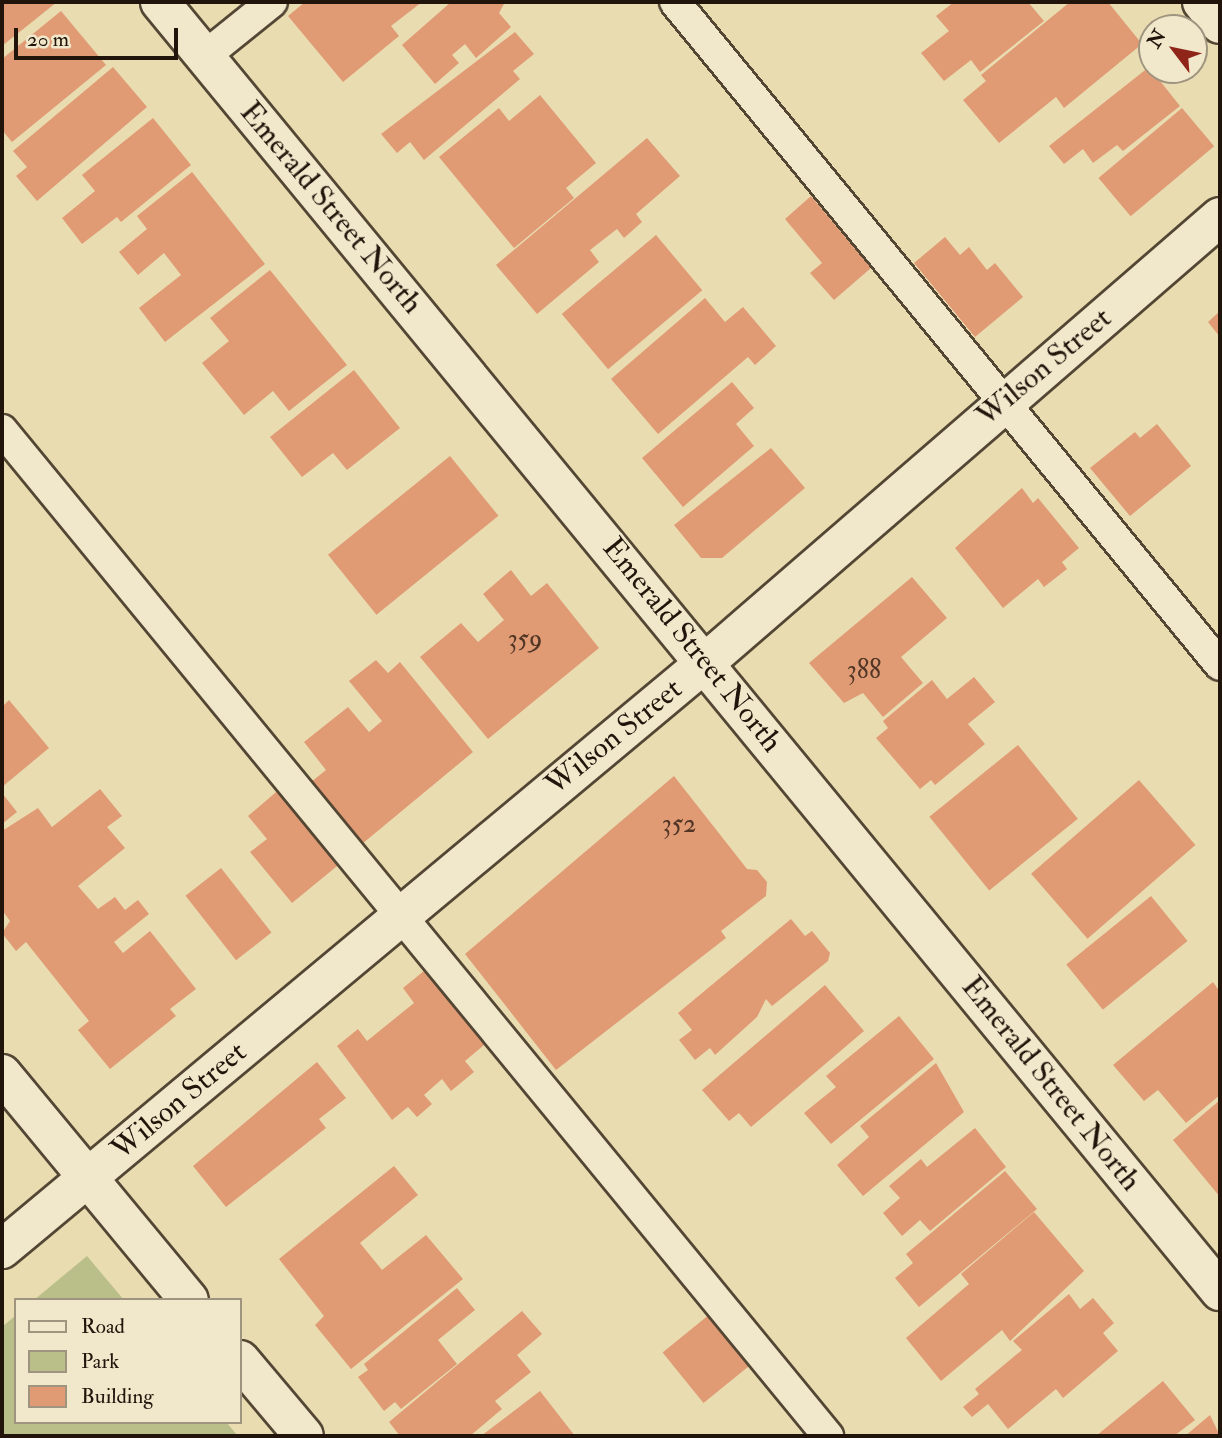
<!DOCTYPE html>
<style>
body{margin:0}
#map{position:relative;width:1222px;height:1438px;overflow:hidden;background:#e9dcb1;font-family:"IM FELL Double Pica",serif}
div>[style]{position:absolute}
.green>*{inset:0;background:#babf89}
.building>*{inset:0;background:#e09b75;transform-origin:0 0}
.roads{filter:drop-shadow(2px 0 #534734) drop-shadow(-2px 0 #534734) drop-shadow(0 2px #534734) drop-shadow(0 -2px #534734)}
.lane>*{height:30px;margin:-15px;padding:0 15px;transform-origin:15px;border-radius:15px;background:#f1e8cc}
.street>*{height:38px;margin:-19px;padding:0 19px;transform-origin:19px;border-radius:19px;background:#f1e8cc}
.secondary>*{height:38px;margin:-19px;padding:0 19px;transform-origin:19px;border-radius:19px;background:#f1e8cc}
span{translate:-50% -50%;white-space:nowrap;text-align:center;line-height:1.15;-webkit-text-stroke:5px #f1e8cc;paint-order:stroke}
.number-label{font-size:26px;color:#513626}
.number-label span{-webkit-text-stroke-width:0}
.street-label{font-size:30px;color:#21150b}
.frame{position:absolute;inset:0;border:4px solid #21150b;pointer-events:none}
.legend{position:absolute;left:14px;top:1298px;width:228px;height:126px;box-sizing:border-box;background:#f1e8cc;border:2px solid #9e947f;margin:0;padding:9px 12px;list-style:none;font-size:21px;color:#21150b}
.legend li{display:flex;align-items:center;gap:14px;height:35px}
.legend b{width:35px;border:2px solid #9e947f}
.north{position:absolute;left:1138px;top:14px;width:70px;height:70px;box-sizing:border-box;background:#f1e8cc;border:2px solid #9e947f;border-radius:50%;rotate:302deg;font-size:19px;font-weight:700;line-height:28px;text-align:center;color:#21150b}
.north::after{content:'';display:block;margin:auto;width:24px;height:32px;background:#8f2418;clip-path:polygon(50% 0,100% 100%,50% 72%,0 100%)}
.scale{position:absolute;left:14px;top:28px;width:164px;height:32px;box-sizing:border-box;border:4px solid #21150b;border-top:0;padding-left:9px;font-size:21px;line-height:24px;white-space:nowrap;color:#21150b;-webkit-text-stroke:5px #f1e8cc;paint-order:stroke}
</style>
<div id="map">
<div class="green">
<i style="clip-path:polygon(87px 1256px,124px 1300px,34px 1300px)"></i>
<i style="clip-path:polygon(16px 1315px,16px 1422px,226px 1422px,238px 1436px,2px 1436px,2px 1327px)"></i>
</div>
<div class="building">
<i style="clip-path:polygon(2px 2px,57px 2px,2px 46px)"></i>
<i style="clip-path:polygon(305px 2px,422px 2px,391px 26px,399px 36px,343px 82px,288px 16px)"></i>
<i style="clip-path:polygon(451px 2px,505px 2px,499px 13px,511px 27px,476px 58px,465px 44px,452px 55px,459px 63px,435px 84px,402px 45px)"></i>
<i style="clip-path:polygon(954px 2px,1028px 2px,1044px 21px,980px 72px,971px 60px,944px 81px,921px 53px,949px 31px,936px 16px)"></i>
<i style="clip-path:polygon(1070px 2px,1108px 2px,1142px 44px,1064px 108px,1056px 97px,999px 143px,963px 100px,986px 81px,981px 75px)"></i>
<i style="clip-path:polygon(61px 11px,106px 65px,12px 142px,2px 130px,2px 59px)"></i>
<i style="clip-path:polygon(515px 32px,534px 54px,513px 71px,520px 79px,424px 160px,410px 142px,397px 153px,381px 134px)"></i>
<i style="clip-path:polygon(113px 67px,147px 107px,37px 201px,16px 176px,27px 167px,13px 151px)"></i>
<i style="clip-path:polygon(1149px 67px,1180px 106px,1123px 151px,1117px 145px,1093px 163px,1083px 149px,1064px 164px,1049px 146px)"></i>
<i style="clip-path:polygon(540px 95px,596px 163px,566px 188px,574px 198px,514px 248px,439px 157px,499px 108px,509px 121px)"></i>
<i style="left:1182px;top:108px;width:50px;height:109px;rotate:50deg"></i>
<i style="clip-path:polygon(153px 118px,191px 165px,121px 222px,117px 217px,82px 244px,62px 218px,95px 191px,82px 175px)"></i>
<i style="clip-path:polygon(647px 138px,680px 176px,636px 214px,642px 222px,624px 238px,617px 229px,590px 250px,599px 262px,537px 314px,496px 265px)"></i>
<i style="clip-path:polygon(192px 172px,265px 264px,165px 342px,139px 308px,181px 275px,164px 253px,138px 275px,119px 252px,147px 229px,137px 216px)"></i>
<i style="clip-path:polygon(811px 196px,871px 268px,834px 300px,810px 273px,822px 263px,785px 219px)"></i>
<i style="left:656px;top:235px;width:72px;height:123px;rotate:50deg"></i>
<i style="clip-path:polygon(945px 237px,960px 255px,969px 247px,987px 270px,995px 263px,1023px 297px,975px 337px,914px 263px)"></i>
<i style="clip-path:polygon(270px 270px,347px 365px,289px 411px,273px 391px,244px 415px,202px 363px,229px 341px,210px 318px)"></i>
<i style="clip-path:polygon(705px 298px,725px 322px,743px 307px,776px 346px,755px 365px,748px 357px,658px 434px,611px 379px)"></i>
<i style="clip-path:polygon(1220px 311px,1220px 337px,1208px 322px)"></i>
<i style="clip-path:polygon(354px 370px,400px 428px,347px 470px,333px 453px,302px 477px,270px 437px)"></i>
<i style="clip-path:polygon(732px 382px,754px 408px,736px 424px,754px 446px,683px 507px,642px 458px)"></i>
<i style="clip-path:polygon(1157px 424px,1191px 466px,1130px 516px,1090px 468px,1135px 432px,1140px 438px)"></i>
<i style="clip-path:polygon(771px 448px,805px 488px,722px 558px,701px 558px,674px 525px)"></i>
<i style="left:450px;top:456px;width:77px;height:157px;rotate:51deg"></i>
<i style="clip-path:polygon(1022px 488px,1033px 503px,1038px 498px,1079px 548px,1062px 562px,1067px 569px,1044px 587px,1038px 579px,1003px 608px,955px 548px)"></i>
<i style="clip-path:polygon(511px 570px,531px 596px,547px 583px,599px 648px,488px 739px,420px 657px,461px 623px,478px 642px,504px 620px,483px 594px)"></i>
<i style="clip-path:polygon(912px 577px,947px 618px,901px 657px,923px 683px,883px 717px,863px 693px,844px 703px,809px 663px)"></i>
<i style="clip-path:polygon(376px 660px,388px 673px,400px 662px,473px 752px,362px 844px,311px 782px,326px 770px,304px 742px,348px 707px,369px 732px,382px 721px,349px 681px)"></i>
<i style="clip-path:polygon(974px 677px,995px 702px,968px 724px,985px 744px,935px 785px,931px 780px,920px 789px,876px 738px,888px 728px,883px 721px,932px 680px,947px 699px)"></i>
<i style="clip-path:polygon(9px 700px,49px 748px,2px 787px,2px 707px)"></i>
<i style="left:1018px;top:745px;width:95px;height:114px;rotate:51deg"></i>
<i style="clip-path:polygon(674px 776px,747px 869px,757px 870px,767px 882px,766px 896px,721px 931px,726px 938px,556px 1070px,465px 954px)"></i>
<i style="left:1139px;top:780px;width:86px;height:143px;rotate:49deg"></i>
<i style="clip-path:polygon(282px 787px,342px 862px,292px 903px,250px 852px,267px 839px,248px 816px)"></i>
<i style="clip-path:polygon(100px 789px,122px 816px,107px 827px,125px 848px,78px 886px,98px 909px,115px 897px,125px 910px,138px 900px,149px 914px,114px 942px,123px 953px,150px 931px,196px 989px,170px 1009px,176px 1016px,110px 1069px,78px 1030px,89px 1021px,26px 942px,16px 951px,2px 933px,10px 921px,2px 910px,2px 831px,38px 808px,52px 827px)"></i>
<i style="clip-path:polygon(2px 793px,17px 812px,2px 824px)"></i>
<i style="left:221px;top:868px;width:82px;height:45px;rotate:52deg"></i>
<i style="left:1151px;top:896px;width:58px;height:109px;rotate:51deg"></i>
<i style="clip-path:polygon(791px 919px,805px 936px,812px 931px,830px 953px,828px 961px,772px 1006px,766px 999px,757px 1017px,715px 1055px,710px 1048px,695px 1060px,679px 1040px,692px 1030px,678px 1013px)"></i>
<i style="clip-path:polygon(430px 966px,490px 1040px,465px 1061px,474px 1072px,451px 1091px,442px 1079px,424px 1095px,432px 1104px,417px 1117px,408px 1107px,392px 1120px,337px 1046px,358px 1029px,367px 1041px,414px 1003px,403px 988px)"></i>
<i style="clip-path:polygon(1213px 982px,1220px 992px,1220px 1095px,1186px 1123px,1158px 1090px,1144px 1101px,1113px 1065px)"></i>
<i style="clip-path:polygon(825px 985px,864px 1031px,751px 1127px,739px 1113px,729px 1121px,702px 1090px)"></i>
<i style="clip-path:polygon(899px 1016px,934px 1059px,831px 1144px,804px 1113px,836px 1087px,826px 1076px)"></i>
<i style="clip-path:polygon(317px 1062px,346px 1098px,319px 1119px,326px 1128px,226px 1207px,193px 1166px)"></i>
<i style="clip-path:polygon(936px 1063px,964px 1112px,863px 1196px,837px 1165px,869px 1137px,860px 1126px)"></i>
<i style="clip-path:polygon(1220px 1100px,1220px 1197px,1173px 1140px)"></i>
<i style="clip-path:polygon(975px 1128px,1006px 1167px,930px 1231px,920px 1220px,902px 1236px,883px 1213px,900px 1198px,889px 1186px,921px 1159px,927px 1167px)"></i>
<i style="clip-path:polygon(394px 1166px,418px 1195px,360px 1243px,382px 1270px,426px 1235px,463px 1279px,351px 1369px,315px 1325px,324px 1316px,279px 1259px)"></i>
<i style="clip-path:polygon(1005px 1171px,1037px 1209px,919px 1307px,895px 1278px,913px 1263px,906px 1254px)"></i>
<i style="clip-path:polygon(1034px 1212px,1084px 1271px,1010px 1341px,1002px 1330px,941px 1381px,906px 1338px,969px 1284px,961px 1274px)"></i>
<i style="clip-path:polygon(457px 1288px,475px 1310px,438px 1340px,457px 1364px,401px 1409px,395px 1402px,384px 1411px,358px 1377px,368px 1370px,364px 1364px)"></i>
<i style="clip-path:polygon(1069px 1294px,1080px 1309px,1093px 1298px,1114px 1323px,1103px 1333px,1118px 1351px,1063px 1398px,1056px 1389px,1008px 1429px,988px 1404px,972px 1417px,963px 1407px,979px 1394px,975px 1389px,1022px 1350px,1013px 1341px)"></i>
<i style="clip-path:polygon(522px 1311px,542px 1334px,517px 1355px,531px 1372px,495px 1401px,502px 1409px,470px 1436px,400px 1436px,389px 1422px)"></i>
<i style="left:710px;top:1314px;width:65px;height:61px;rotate:51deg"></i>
<i style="clip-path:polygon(1163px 1381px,1195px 1420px,1174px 1436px,1096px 1436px)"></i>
<i style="clip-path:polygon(540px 1391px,575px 1436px,481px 1436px)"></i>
<i style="clip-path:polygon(1210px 1415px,1220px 1436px,1185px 1436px)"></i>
</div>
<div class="roads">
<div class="lane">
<i style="left:675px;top:2px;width:858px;rotate:50.58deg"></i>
<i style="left:205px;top:56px;width:86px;rotate:-38.9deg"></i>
<i style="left:2px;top:430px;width:1302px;rotate:50.61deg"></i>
</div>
<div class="street">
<i style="left:160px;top:2px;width:1669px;rotate:50.57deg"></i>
<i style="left:1202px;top:2px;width:28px;rotate:51deg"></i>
<i style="left:2px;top:1074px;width:293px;rotate:50.4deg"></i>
<i style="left:240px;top:1360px;width:99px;rotate:49.9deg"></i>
</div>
<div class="secondary">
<i style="left:2px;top:1249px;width:917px;rotate:-39.82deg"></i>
<i style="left:706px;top:662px;width:680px;rotate:-40.88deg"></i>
</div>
</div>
<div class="number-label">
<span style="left:525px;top:640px">359</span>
<span style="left:864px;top:671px">388</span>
<span style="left:679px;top:825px">352</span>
</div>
<div class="street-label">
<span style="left:331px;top:208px;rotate:50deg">Emerald Street North</span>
<span style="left:1044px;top:367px;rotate:-40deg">Wilson Street</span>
<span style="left:692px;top:645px;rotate:51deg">Emerald Street North</span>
<span style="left:614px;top:737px;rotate:-39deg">Wilson Street</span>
<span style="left:1051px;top:1084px;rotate:51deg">Emerald Street North</span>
<span style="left:179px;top:1101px;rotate:-40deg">Wilson Street</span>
</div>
<div class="frame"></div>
<ul class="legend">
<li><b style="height:9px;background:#f1e8cc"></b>Road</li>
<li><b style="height:19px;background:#babf89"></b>Park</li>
<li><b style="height:19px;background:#e09b75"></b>Building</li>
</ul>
<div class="north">N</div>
<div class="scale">20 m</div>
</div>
